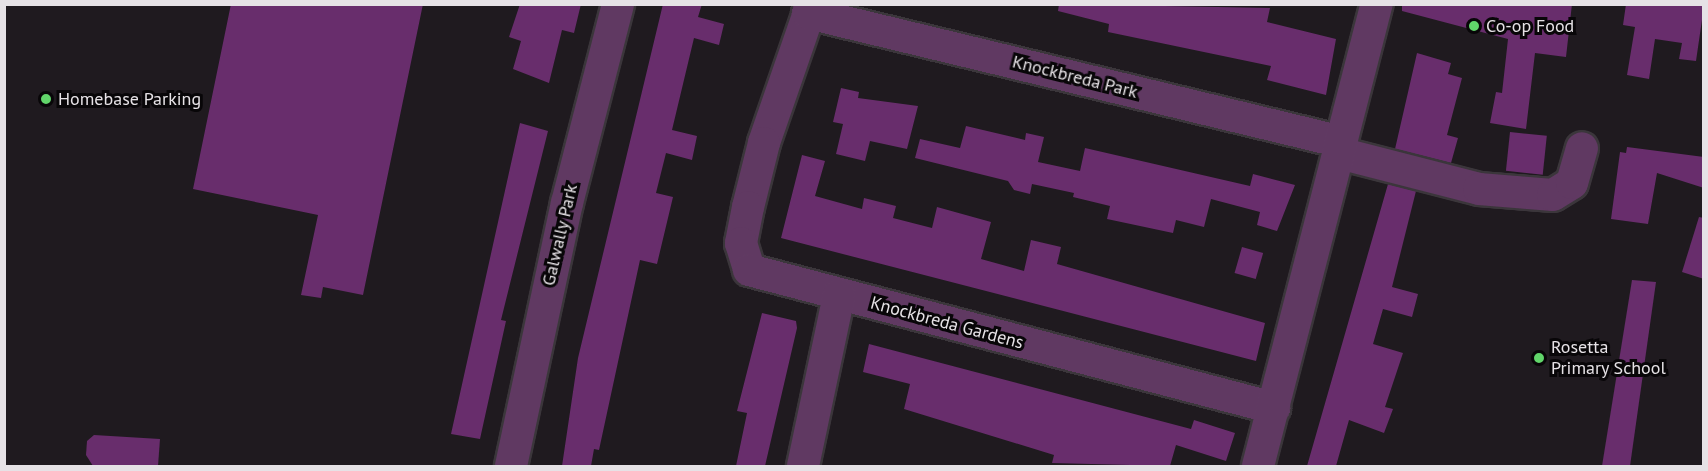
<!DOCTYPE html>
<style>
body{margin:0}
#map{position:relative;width:1708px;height:471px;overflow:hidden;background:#1f1a1f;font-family:"PT Sans",sans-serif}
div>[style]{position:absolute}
.building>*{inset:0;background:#682d6c;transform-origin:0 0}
.roads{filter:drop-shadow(2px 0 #3b363b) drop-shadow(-2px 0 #3b363b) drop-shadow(0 2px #3b363b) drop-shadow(0 -2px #3b363b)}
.minor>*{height:32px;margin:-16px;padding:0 16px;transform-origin:16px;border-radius:16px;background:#603962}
.dots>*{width:16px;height:16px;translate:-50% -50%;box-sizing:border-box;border:3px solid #080608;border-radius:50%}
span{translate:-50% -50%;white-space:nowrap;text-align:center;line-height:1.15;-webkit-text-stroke:6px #080608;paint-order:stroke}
.poi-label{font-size:18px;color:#e6e2e6}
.left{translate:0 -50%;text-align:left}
.street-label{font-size:18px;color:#e6e2e6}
.frame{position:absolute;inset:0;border:6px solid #e6e2e6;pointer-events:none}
</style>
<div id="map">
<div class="building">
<i style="clip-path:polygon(231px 4px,423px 4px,363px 295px,323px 287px,321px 298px,301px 295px,318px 215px,193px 189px)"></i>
<i style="clip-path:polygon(520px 4px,581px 4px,574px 33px,562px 30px,549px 83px,513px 69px,521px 41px,509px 37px)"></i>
<i style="clip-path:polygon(663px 4px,702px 4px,698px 17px,724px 24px,719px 45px,694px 38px,672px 130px,697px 136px,692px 160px,666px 153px,656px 193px,673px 197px,657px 264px,640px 260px,599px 450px,594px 449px,591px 466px,562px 466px,578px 358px)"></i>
<i style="clip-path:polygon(1059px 4px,1270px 8px,1267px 22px,1336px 39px,1326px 95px,1267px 80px,1271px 66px,1108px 32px,1109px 24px,1058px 11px)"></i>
<i style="clip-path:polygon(1402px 4px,1572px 4px,1566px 57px,1535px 53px,1526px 129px,1490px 123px,1496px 92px,1502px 93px,1508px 39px,1402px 11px)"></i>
<i style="clip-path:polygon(1626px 4px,1704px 6px,1696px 61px,1679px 59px,1682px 43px,1655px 39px,1649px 79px,1627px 75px,1635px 27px,1623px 25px)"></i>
<i style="clip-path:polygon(1417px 53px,1451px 63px,1448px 74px,1462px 78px,1447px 135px,1458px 138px,1451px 163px,1395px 149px)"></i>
<i style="clip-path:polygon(841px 88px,859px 92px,858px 98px,918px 106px,907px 149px,870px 141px,865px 161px,836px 154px,843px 124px,833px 122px)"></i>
<i style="clip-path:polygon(520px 123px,548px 131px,501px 320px,506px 321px,480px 439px,451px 434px)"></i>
<i style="clip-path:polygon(966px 126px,1025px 140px,1026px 133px,1044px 137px,1038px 162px,1080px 171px,1085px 148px,1250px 186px,1253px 174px,1295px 185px,1277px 231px,1257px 225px,1260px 212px,1211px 199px,1204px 227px,1176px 220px,1173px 233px,1107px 219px,1110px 206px,1073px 197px,1074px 193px,1032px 184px,1030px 194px,1014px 190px,1008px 181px,915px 158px,920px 139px,960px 148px)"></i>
<i style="left:1510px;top:132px;width:37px;height:39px;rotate:6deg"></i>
<i style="clip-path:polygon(1627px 147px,1704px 157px,1704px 188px,1657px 173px,1648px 224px,1611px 219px,1620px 152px,1626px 153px)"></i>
<i style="clip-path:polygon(802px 155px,825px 161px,815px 196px,862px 209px,864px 198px,896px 206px,893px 218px,932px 228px,937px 207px,991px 222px,981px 259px,1024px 271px,1031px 240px,1061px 247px,1057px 264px,1265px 323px,1256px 361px,781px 238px)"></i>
<i style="clip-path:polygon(1388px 184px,1416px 191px,1392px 287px,1418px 294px,1412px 317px,1383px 309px,1373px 344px,1403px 353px,1385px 407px,1393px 409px,1384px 433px,1349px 420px,1336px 466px,1307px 466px)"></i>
<i style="clip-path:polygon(1699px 217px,1704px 218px,1704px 279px,1682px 272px)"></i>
<i style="left:1242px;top:247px;width:22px;height:27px;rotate:16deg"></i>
<i style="clip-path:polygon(1632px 280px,1656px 282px,1630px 466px,1602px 466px)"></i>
<i style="clip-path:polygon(762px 313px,796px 321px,797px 328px,765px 466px,736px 466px,747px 413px,737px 411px)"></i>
<i style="clip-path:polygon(869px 344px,1191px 429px,1194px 420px,1235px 433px,1226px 461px,1176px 445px,1170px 466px,1052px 463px,1054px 455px,904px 409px,910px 384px,863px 372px)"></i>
<i style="clip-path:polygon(94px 435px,160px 439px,158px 466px,93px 466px,86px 455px,87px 441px)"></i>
</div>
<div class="roads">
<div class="minor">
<i style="left:812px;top:4px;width:147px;rotate:109.1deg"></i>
<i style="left:764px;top:143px;width:66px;rotate:104deg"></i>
<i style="left:748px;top:207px;width:37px;rotate:101deg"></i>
<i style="left:741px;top:243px;width:28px;rotate:73deg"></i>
<i style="left:749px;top:270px;width:543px;rotate:14.73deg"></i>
<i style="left:808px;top:13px;width:549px;rotate:13.58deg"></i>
<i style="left:1339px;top:153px;width:145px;rotate:14.4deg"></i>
<i style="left:1479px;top:189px;width:74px;rotate:4.6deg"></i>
<i style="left:1553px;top:195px;width:22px;rotate:-32deg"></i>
<i style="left:1572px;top:183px;width:36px;rotate:-74deg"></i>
<i style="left:511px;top:466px;width:269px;rotate:-78deg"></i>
<i style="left:567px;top:203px;width:205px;rotate:-75.6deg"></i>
<i style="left:803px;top:466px;width:175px;rotate:-78.1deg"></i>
<i style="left:1258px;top:466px;width:477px;rotate:-75.6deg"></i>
</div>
</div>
<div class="dots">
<i style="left:1474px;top:26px;background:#61d56a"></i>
<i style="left:46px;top:99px;background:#61d56a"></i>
<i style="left:1539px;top:358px;background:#61d56a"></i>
</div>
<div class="poi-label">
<span class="left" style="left:1486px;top:26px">Co-op Food</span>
<span class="left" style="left:58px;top:99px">Homebase Parking</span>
<span class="left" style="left:1551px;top:358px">Rosetta<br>Primary School</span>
</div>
<div class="street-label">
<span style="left:1075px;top:77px;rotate:14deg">Knockbreda Park</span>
<span style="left:560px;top:235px;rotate:-77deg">Galwally Park</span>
<span style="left:947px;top:323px;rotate:15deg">Knockbreda Gardens</span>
</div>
<div class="frame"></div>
</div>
